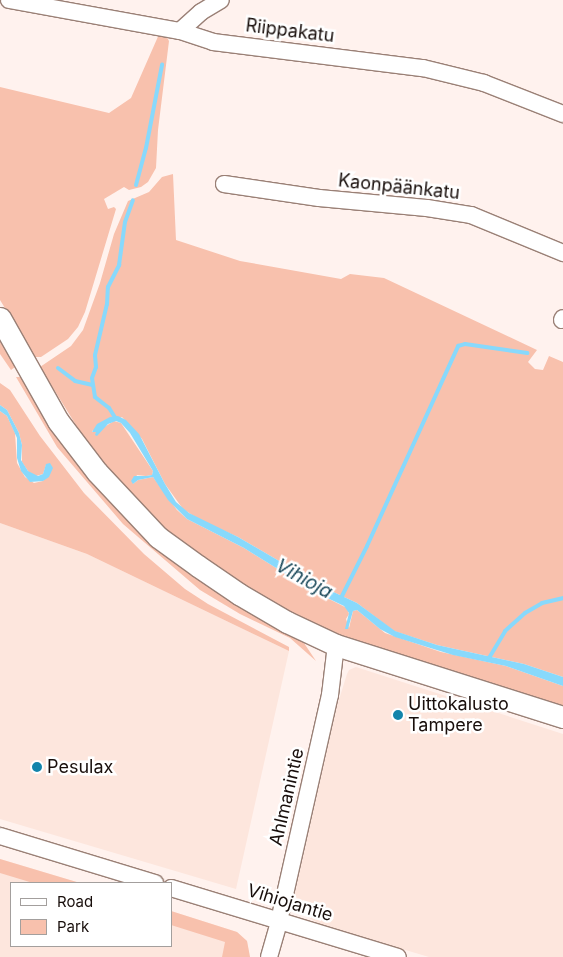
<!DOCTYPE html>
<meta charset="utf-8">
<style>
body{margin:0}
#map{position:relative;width:563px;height:957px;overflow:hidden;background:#fff2ee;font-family:Inter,sans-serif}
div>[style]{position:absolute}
.built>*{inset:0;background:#fde6dd}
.green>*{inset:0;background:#f8c1ad}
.water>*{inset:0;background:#88d9fc}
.stream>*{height:4px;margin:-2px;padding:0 2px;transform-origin:2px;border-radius:2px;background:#88d9fc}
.roads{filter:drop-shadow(1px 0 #9a8076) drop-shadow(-1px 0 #9a8076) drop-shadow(0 1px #9a8076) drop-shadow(0 -1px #9a8076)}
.minor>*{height:16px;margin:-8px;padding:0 8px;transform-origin:8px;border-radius:8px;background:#fff}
.major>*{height:21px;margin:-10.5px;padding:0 10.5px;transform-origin:10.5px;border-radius:10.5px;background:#fff}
.dots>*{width:14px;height:14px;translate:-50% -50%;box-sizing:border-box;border:2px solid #fff;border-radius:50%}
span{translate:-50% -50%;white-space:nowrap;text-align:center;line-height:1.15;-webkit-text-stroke:5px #fff;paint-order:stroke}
.street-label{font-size:18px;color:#180e0b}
.poi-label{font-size:18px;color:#180e0b}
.left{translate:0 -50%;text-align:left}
.water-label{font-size:19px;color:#184759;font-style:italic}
.legend{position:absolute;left:10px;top:882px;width:162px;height:65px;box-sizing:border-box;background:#fff;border:1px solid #a39f9d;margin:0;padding:6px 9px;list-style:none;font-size:15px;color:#180e0b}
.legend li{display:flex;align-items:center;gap:10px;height:25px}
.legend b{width:25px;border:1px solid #a39f9d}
</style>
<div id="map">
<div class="built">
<i style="clip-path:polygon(0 523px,87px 554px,289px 651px,236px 889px,0 819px)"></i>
<i style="clip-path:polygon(356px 667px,563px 734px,563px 957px,429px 957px,321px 925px,306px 916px,301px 910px,295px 893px,337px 706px,347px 674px,349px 670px)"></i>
<i style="clip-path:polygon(0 859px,80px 883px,11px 883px,11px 946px,171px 946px,171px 911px,237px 932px,247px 941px,250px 957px,0 957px)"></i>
</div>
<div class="green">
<i style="clip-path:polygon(160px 32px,165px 34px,169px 41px,158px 130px,156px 168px,148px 182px,141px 187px,129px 190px,124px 187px,104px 199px,108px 209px,114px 207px,116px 209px,85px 312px,78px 327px,68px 339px,41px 357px,35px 357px,0 300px,0 87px,109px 113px,131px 98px)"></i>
<i style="clip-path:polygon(173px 174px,176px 240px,240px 261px,341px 279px,350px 274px,384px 278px,537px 350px,528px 362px,535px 369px,543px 370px,549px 356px,563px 362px,563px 677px,524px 664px,437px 645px,394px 631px,357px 603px,327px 589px,238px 537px,200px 520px,183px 509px,165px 484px,142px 439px,122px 417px,92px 431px,92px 432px,96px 432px,114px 421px,121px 423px,153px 471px,152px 475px,146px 476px,137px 475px,133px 484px,138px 480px,153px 477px,177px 510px,187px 519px,244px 548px,315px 592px,347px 608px,349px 614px,346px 619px,349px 628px,353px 611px,357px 610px,385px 633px,441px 652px,506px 666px,563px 686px,563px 708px,332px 632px,251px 591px,166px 529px,138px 502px,104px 464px,84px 438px,40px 367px,71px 346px,83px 330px,100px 283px,114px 234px,128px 201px,149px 192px,162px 177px)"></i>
<i style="clip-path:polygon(0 341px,15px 367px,11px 370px,0 354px)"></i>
<i style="clip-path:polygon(16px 377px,21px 377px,76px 461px,304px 643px,316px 661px,290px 638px,240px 614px,200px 590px,123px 524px,57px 447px)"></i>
<i style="clip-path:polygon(0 383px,10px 390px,40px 436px,84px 493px,144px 554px,185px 589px,208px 604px,289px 647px,289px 651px,87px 554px,0 523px,0 411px,7px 416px,15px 433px,17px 463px,25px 477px,34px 483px,43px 481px,51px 466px,46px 465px,43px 474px,36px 476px,30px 474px,22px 462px,22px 445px,19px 433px,7px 410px,0 405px)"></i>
<i style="clip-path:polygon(0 859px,80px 883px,33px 883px,0 873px)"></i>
<i style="clip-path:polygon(171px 911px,237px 932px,247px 941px,250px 957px,222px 957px,225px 942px,171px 925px)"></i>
</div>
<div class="water">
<i style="clip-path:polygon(0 405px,7px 410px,19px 433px,22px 445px,21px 460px,28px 471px,38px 476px,43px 474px,46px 464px,50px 463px,53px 468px,49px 477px,43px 481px,30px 482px,21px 471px,17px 458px,17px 438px,7px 416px,0 411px)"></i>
<i style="clip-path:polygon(118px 416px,126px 420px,139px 434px,165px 484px,176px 502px,189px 513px,238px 537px,327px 589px,357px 603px,395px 631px,437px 645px,524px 664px,563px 677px,563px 686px,506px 666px,453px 655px,395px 637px,380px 629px,357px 610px,353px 611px,348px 629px,345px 629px,349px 613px,344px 606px,315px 592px,244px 548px,187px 519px,168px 500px,153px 477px,138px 480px,133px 484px,131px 481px,134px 476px,146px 476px,152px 475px,153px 471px,130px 433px,121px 423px,116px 421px,108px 424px,97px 436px,95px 435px,96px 432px,92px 432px,97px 424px,110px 417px)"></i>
</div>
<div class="stream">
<i style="left:136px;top:185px;width:38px;rotate:-75deg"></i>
<i style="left:146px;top:148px;width:85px;rotate:-79.1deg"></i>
<i style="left:58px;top:368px;width:21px;rotate:37deg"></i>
<i style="left:75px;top:381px;width:18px;rotate:13deg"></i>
<i style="left:116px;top:419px;width:13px;rotate:-122deg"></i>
<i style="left:109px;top:408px;width:18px;rotate:-142deg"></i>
<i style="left:95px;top:397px;width:19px;rotate:-99deg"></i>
<i style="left:92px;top:378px;width:12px;rotate:-70deg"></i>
<i style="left:96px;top:367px;width:12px;rotate:-95deg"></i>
<i style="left:95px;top:355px;width:52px;rotate:-76.8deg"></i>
<i style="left:107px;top:304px;width:17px;rotate:-87deg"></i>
<i style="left:108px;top:287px;width:25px;rotate:-63deg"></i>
<i style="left:119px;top:265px;width:43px;rotate:-82.1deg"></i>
<i style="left:125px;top:222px;width:23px;rotate:-70deg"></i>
<i style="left:340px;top:600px;width:60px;rotate:-63.4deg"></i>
<i style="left:367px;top:546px;width:220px;rotate:-65.5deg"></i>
<i style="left:458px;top:346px;width:7px;rotate:-16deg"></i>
<i style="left:465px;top:344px;width:63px;rotate:8.3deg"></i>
<i style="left:489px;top:658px;width:31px;rotate:-59deg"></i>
<i style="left:505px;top:631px;width:27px;rotate:-42deg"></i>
<i style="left:525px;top:613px;width:20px;rotate:-30deg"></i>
<i style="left:542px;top:603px;width:22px;rotate:-13deg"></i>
</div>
<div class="roads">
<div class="minor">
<i style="left:9px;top:0;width:174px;rotate:10.3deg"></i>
<i style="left:180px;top:31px;width:35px;rotate:18deg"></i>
<i style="left:213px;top:42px;width:212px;rotate:7.1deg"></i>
<i style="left:423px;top:68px;width:63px;rotate:13.8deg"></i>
<i style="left:484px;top:83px;width:85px;rotate:21.4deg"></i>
<i style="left:180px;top:31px;width:28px;rotate:-42deg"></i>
<i style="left:201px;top:12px;width:23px;rotate:-31deg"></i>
<i style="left:224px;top:184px;width:96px;rotate:8.4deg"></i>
<i style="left:319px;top:198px;width:108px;rotate:5.3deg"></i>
<i style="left:427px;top:208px;width:45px;rotate:9deg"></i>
<i style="left:471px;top:215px;width:100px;rotate:22.4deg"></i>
<i style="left:562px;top:320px;width:2px;rotate:-63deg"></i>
<i style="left:0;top:836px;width:162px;rotate:16.9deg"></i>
<i style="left:171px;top:888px;width:237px;rotate:16.9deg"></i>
<i style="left:269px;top:957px;width:37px;rotate:-74deg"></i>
<i style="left:279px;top:921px;width:232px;rotate:-77.3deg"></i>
<i style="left:330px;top:695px;width:50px;rotate:-83.2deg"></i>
</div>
<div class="major">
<i style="left:0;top:318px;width:118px;rotate:60.6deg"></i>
<i style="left:58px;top:421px;width:64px;rotate:52.6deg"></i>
<i style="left:97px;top:472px;width:89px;rotate:46.8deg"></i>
<i style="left:158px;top:537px;width:49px;rotate:35.9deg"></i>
<i style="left:198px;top:566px;width:50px;rotate:34.3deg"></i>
<i style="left:239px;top:594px;width:56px;rotate:30.3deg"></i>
<i style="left:287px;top:622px;width:54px;rotate:25.1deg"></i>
<i style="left:336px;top:645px;width:238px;rotate:17.6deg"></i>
</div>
</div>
<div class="dots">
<i style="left:398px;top:715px;background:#1284ab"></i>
<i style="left:37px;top:767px;background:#1284ab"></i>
</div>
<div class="street-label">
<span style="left:290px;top:31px;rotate:7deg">Riippakatu</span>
<span style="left:399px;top:187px;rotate:6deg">Kaonpäänkatu</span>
<span style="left:287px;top:797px;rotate:-77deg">Ahlmanintie</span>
<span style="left:290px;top:903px;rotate:17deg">Vihiojantie</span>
</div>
<div class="poi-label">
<span class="left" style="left:408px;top:715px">Uittokalusto<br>Tampere</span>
<span class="left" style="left:47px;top:767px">Pesulax</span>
</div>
<div class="water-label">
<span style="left:304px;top:579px;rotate:29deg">Vihioja</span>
</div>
<ul class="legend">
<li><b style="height:6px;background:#fff"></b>Road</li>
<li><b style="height:14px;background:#f8c1ad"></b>Park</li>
</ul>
</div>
